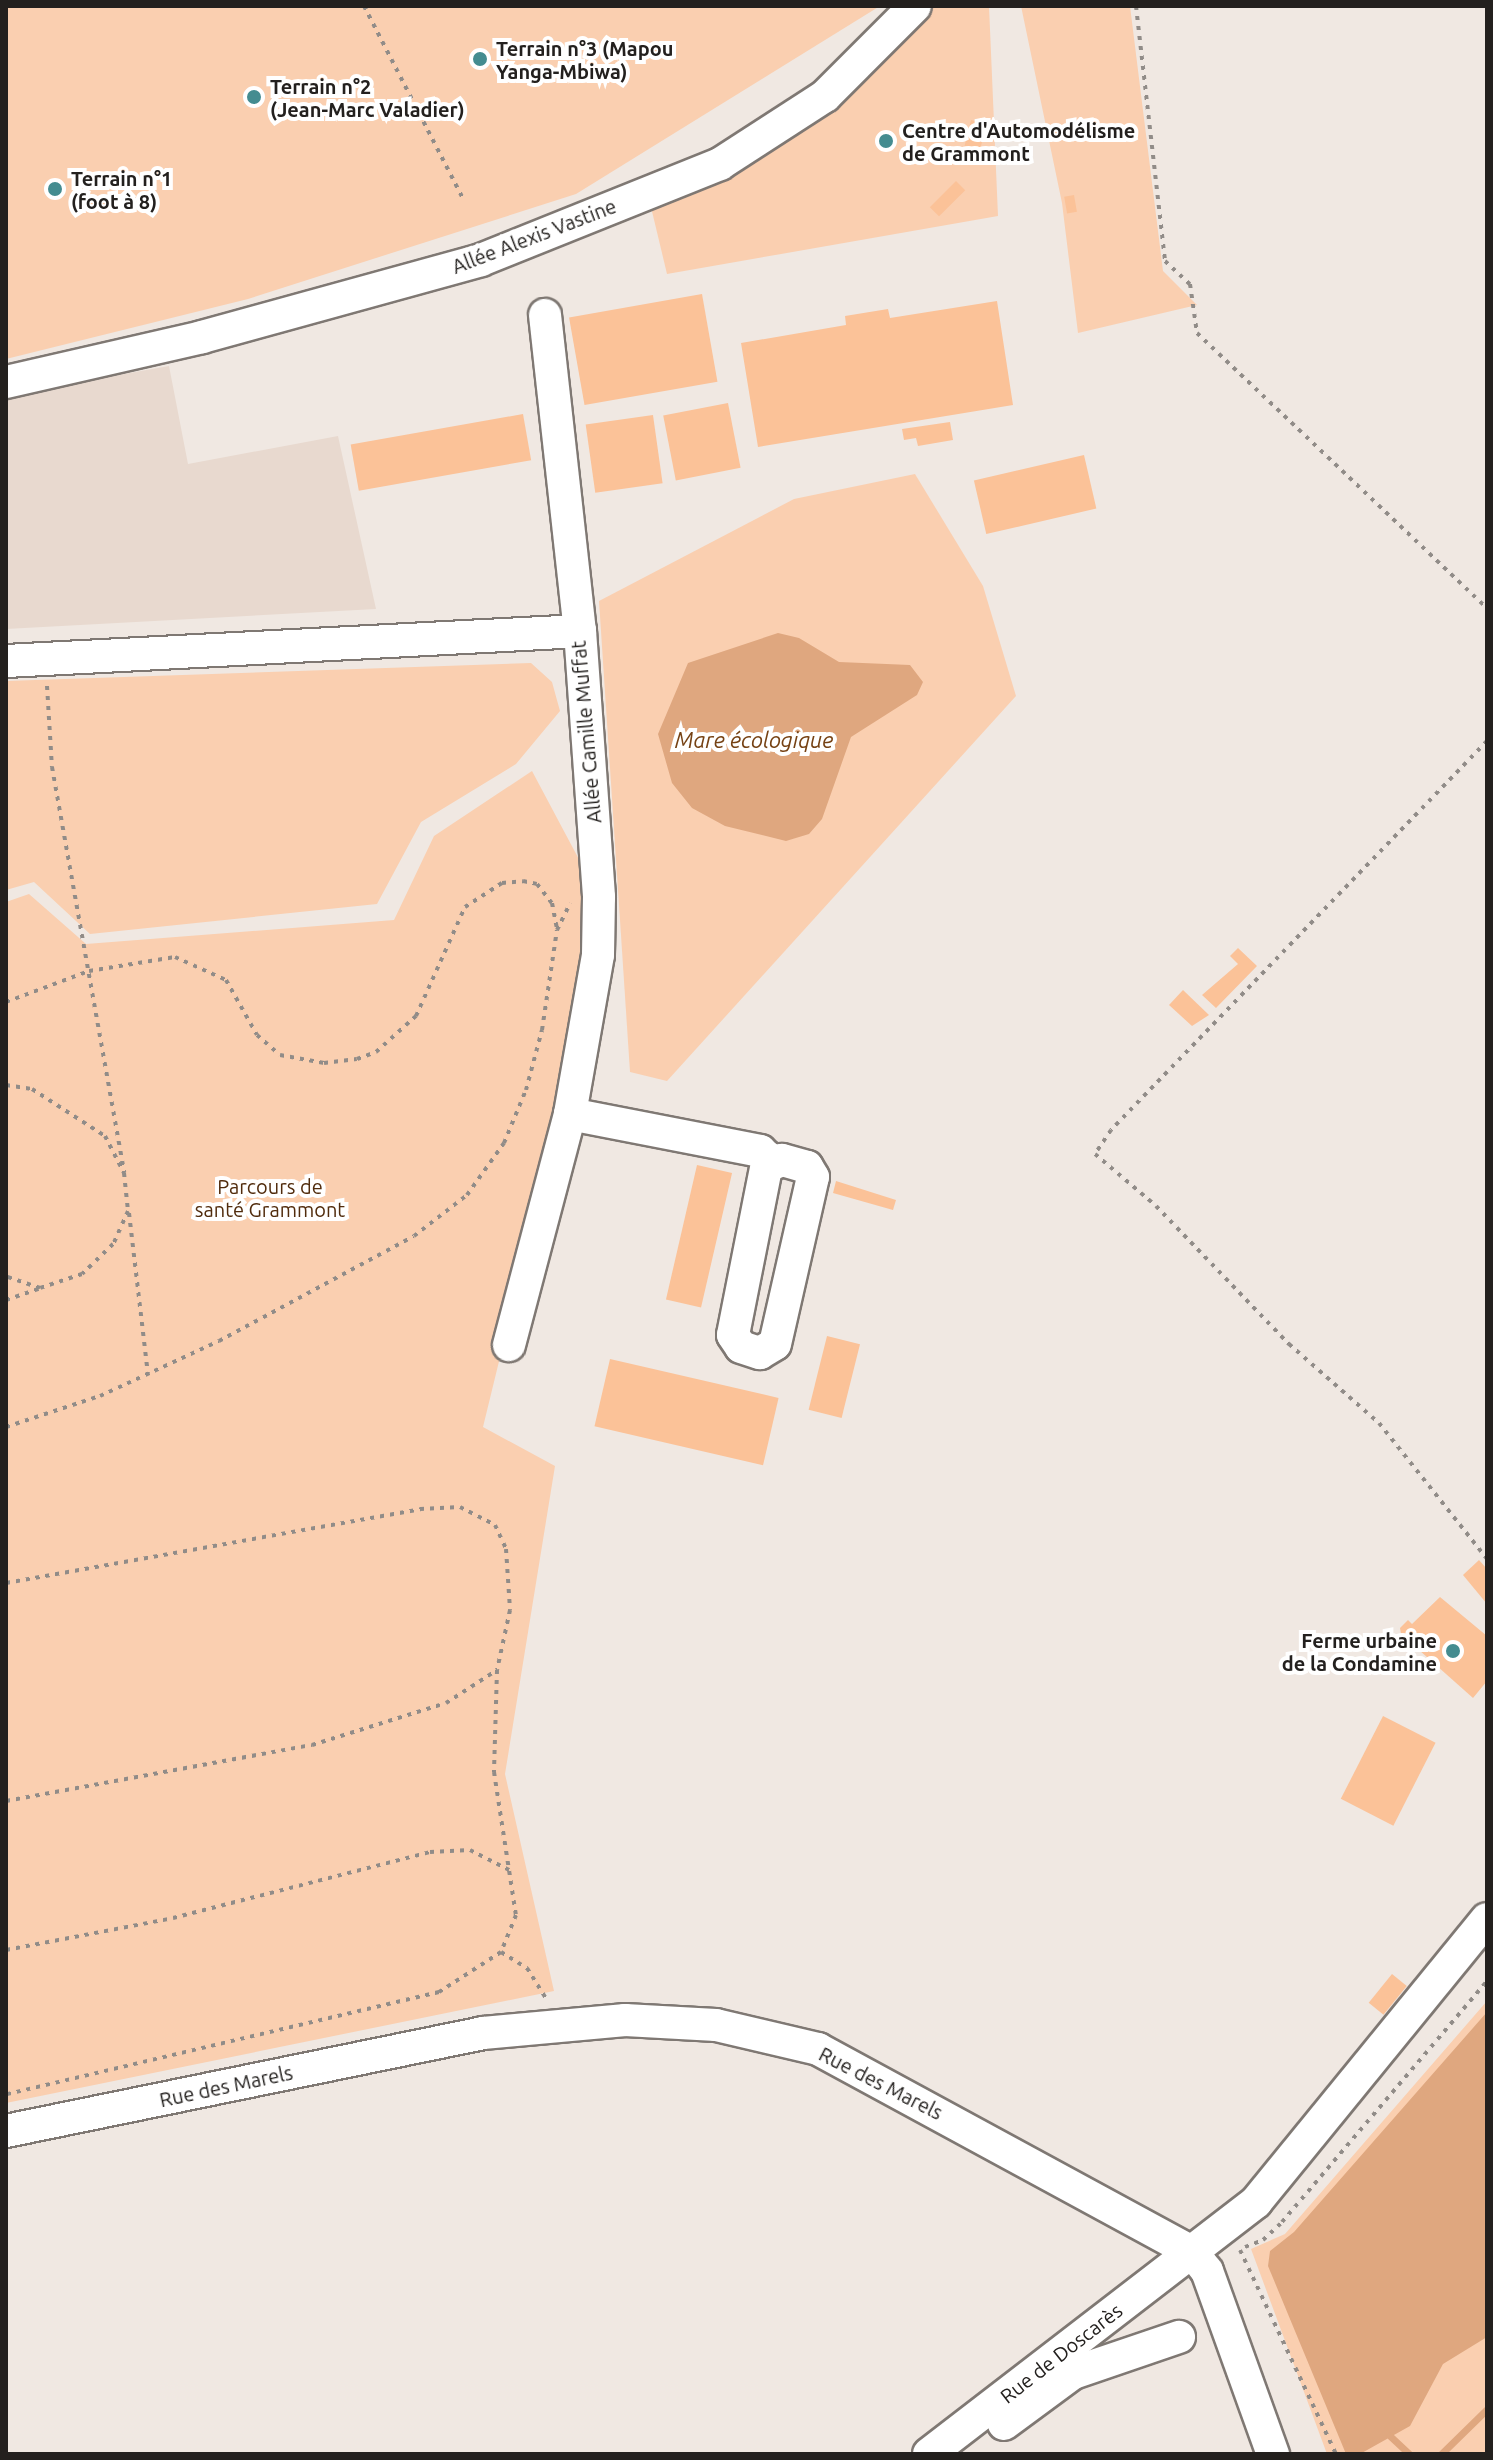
<!DOCTYPE html>
<meta charset="utf-8">
<style>
body{margin:0}
#map{position:relative;width:1493px;height:2460px;overflow:hidden;background:#f0e8e2;font-family:Ubuntu,sans-serif}
div>[style]{position:absolute}
.built>*{inset:0;background:#e8d9cf}
.green>*{inset:0;background:#facfb0}
.water>*{inset:0;background:#dfa77f}
.stream>*{height:7px;margin:-3.5px;padding:0 3.5px;transform-origin:3.5px;border-radius:3.5px;background:#dfa77f}
.building>*{inset:0;background:#fbc298;transform-origin:0 0}
.path>*{height:4px;margin-top:-2px;transform-origin:0;background:repeating-linear-gradient(90deg,#918c88 0 4px,transparent 0 10px)}
.roads{filter:drop-shadow(2px 0 #7f7873) drop-shadow(-2px 0 #7f7873) drop-shadow(0 2px #7f7873) drop-shadow(0 -2px #7f7873)}
.minor>*{height:32px;margin:-16px;padding:0 16px;transform-origin:16px;border-radius:16px;background:#fff}
.dots>*{width:22px;height:22px;translate:-50% -50%;box-sizing:border-box;border:4px solid #fff;border-radius:50%}
span{translate:-50% -50%;white-space:nowrap;text-align:center;line-height:1.15;-webkit-text-stroke:8px #fff;paint-order:stroke}
.poi-label{font-size:20px;color:#23201e;font-weight:700}
.left{translate:0 -50%;text-align:left}
.right{translate:-100% -50%;text-align:right}
.street-label{font-size:20px;color:#23201e}
.park-label{font-size:20px;color:#512c0d}
.water-label{font-size:22px;color:#764214;font-style:italic}
.frame{position:absolute;inset:0;border:8px solid #23201e;pointer-events:none}
</style>
<div id="map">
<div class="built">
<i style="clip-path:polygon(169px 366px,188px 464px,338px 436px,376px 609px,6px 629px,6px 395px)"></i>
</div>
<div class="green">
<i style="clip-path:polygon(6px 6px,880px 6px,576px 194px,248px 299px,6px 359px)"></i>
<i style="clip-path:polygon(928px 6px,989px 6px,998px 216px,667px 274px,650px 203px)"></i>
<i style="clip-path:polygon(1021px 6px,1130px 6px,1163px 271px,1197px 305px,1078px 333px,1062px 203px)"></i>
<i style="clip-path:polygon(915px 474px,983px 586px,1016px 696px,667px 1081px,630px 1072px,599px 601px,794px 499px)"></i>
<i style="clip-path:polygon(531px 663px,552px 682px,560px 711px,516px 764px,421px 822px,377px 904px,90px 934px,34px 882px,6px 890px,6px 681px)"></i>
<i style="clip-path:polygon(532px 771px,599px 897px,598px 955px,483px 1427px,555px 1466px,505px 1774px,554px 1991px,6px 2103px,6px 902px,29px 894px,86px 944px,394px 920px,434px 836px)"></i>
<i style="clip-path:polygon(1487px 2001px,1487px 2454px,1327px 2454px,1251px 2249px,1285px 2234px)"></i>
</div>
<div class="water">
<i style="clip-path:polygon(778px 633px,799px 638px,839px 662px,910px 665px,923px 682px,917px 695px,851px 737px,822px 819px,809px 834px,786px 841px,725px 826px,692px 808px,672px 783px,658px 734px,688px 663px)"></i>
<i style="clip-path:polygon(1487px 2012px,1487px 2337px,1443px 2364px,1410px 2426px,1360px 2454px,1346px 2454px,1268px 2266px,1270px 2251px,1294px 2232px)"></i>
</div>
<div class="stream">
<i style="left:1390px;top:2436px;width:26px;rotate:43deg"></i>
<i style="left:1441px;top:2454px;width:64px;rotate:-44.4deg"></i>
</div>
<div class="building">
<i style="left:971px;top:120px;width:16px;height:29px;rotate:14deg"></i>
<i style="left:956px;top:181px;width:13px;height:37px;rotate:45deg"></i>
<i style="left:1074px;top:195px;width:17px;height:10px;rotate:80deg"></i>
<i style="left:702px;top:294px;width:89px;height:135px;rotate:80deg"></i>
<i style="clip-path:polygon(997px 301px,1013px 405px,758px 447px,741px 343px,846px 325px,845px 316px,888px 309px,890px 318px)"></i>
<i style="left:728px;top:403px;width:66px;height:66px;rotate:79deg"></i>
<i style="left:523px;top:414px;width:47px;height:175px;rotate:80deg"></i>
<i style="left:653px;top:415px;width:69px;height:68px;rotate:82deg"></i>
<i style="clip-path:polygon(950px 422px,953px 440px,918px 446px,916px 438px,904px 440px,902px 429px)"></i>
<i style="left:1084px;top:455px;width:55px;height:113px;rotate:77deg"></i>
<i style="clip-path:polygon(1238px 948px,1257px 966px,1216px 1008px,1202px 995px,1238px 964px,1230px 956px)"></i>
<i style="clip-path:polygon(1183px 990px,1209px 1015px,1192px 1026px,1169px 1005px)"></i>
<i style="left:697px;top:1165px;width:36px;height:138px;rotate:13deg"></i>
<i style="clip-path:polygon(836px 1181px,896px 1200px,893px 1210px,833px 1193px)"></i>
<i style="left:827px;top:1336px;width:34px;height:76px;rotate:14deg"></i>
<i style="left:610px;top:1359px;width:173px;height:69px;rotate:13deg"></i>
<i style="clip-path:polygon(1479px 1560px,1487px 1569px,1487px 1604px,1463px 1575px)"></i>
<i style="clip-path:polygon(1440px 1597px,1487px 1636px,1487px 1681px,1473px 1698px,1401px 1634px,1400px 1628px,1408px 1620px,1412px 1624px)"></i>
<i style="left:1383px;top:1716px;width:59px;height:93px;rotate:27deg"></i>
<i style="left:1392px;top:1974px;width:19px;height:37px;rotate:39deg"></i>
</div>
<div class="path">
<i style="left:364px;top:6px;width:217px;rotate:62.8deg"></i>
<i style="left:1136px;top:6px;width:257px;rotate:83.5deg"></i>
<i style="left:1165px;top:261px;width:34px;rotate:43deg"></i>
<i style="left:1190px;top:284px;width:49px;rotate:81.9deg"></i>
<i style="left:1197px;top:333px;width:400px;rotate:43.5deg"></i>
<i style="left:47px;top:686px;width:81px;rotate:86.5deg"></i>
<i style="left:52px;top:767px;width:412px;rotate:79.9deg"></i>
<i style="left:1487px;top:741px;width:541px;rotate:134.03deg"></i>
<i style="left:1111px;top:1130px;width:29px;rotate:124deg"></i>
<i style="left:1095px;top:1154px;width:80px;rotate:40.4deg"></i>
<i style="left:1156px;top:1206px;width:192px;rotate:46.1deg"></i>
<i style="left:1289px;top:1344px;width:120px;rotate:41.3deg"></i>
<i style="left:1379px;top:1423px;width:174px;rotate:51.5deg"></i>
<i style="left:6px;top:1002px;width:89px;rotate:-20.5deg"></i>
<i style="left:89px;top:971px;width:87px;rotate:-9.2deg"></i>
<i style="left:175px;top:957px;width:56px;rotate:24.3deg"></i>
<i style="left:226px;top:980px;width:63px;rotate:60.6deg"></i>
<i style="left:257px;top:1035px;width:30px;rotate:41deg"></i>
<i style="left:280px;top:1055px;width:45px;rotate:10.3deg"></i>
<i style="left:324px;top:1063px;width:33px;rotate:-7deg"></i>
<i style="left:357px;top:1059px;width:20px;rotate:-20deg"></i>
<i style="left:376px;top:1052px;width:54px;rotate:-42deg"></i>
<i style="left:416px;top:1016px;width:120px;rotate:-65.8deg"></i>
<i style="left:465px;top:907px;width:44px;rotate:-33deg"></i>
<i style="left:502px;top:883px;width:21px;rotate:-5deg"></i>
<i style="left:523px;top:881px;width:14px;rotate:12deg"></i>
<i style="left:537px;top:884px;width:24px;rotate:52deg"></i>
<i style="left:552px;top:903px;width:26px;rotate:79deg"></i>
<i style="left:6px;top:1085px;width:26px;rotate:9deg"></i>
<i style="left:32px;top:1089px;width:87px;rotate:32.8deg"></i>
<i style="left:105px;top:1136px;width:42px;rotate:62.8deg"></i>
<i style="left:124px;top:1173px;width:38px;rotate:84deg"></i>
<i style="left:128px;top:1211px;width:36px;rotate:114deg"></i>
<i style="left:113px;top:1244px;width:43px;rotate:135.9deg"></i>
<i style="left:82px;top:1274px;width:44px;rotate:161.6deg"></i>
<i style="left:40px;top:1288px;width:36px;rotate:-161deg"></i>
<i style="left:129px;top:1213px;width:162px;rotate:83.3deg"></i>
<i style="left:6px;top:1300px;width:36px;rotate:-19deg"></i>
<i style="left:6px;top:1427px;width:99px;rotate:-18.3deg"></i>
<i style="left:100px;top:1396px;width:131px;rotate:-24.8deg"></i>
<i style="left:219px;top:1341px;width:221px;rotate:-28.3deg"></i>
<i style="left:414px;top:1236px;width:67px;rotate:-37.7deg"></i>
<i style="left:467px;top:1195px;width:64px;rotate:-54.6deg"></i>
<i style="left:504px;top:1143px;width:57px;rotate:-67.5deg"></i>
<i style="left:526px;top:1090px;width:62px;rotate:-75.1deg"></i>
<i style="left:542px;top:1030px;width:101px;rotate:-81.5deg"></i>
<i style="left:557px;top:930px;width:30px;rotate:-64deg"></i>
<i style="left:6px;top:1583px;width:421px;rotate:-10.1deg"></i>
<i style="left:420px;top:1509px;width:40px;rotate:-2.9deg"></i>
<i style="left:460px;top:1507px;width:39px;rotate:27deg"></i>
<i style="left:495px;top:1525px;width:26px;rotate:65deg"></i>
<i style="left:506px;top:1549px;width:61px;rotate:86.2deg"></i>
<i style="left:510px;top:1610px;width:61px;rotate:102.2deg"></i>
<i style="left:6px;top:1801px;width:311px;rotate:-10.4deg"></i>
<i style="left:312px;top:1745px;width:140px;rotate:-17.4deg"></i>
<i style="left:446px;top:1703px;width:61px;rotate:-32.9deg"></i>
<i style="left:497px;top:1670px;width:102px;rotate:91.7deg"></i>
<i style="left:494px;top:1772px;width:145px;rotate:81.3deg"></i>
<i style="left:516px;top:1915px;width:40px;rotate:112deg"></i>
<i style="left:501px;top:1952px;width:74px;rotate:147.2deg"></i>
<i style="left:439px;top:1992px;width:445px;rotate:166.7deg"></i>
<i style="left:6px;top:1950px;width:170px;rotate:-10.8deg"></i>
<i style="left:173px;top:1918px;width:265px;rotate:-14.4deg"></i>
<i style="left:430px;top:1852px;width:40px;rotate:-2.9deg"></i>
<i style="left:470px;top:1850px;width:44px;rotate:27.1deg"></i>
<i style="left:501px;top:1952px;width:31px;rotate:32deg"></i>
<i style="left:527px;top:1968px;width:38px;rotate:58deg"></i>
<i style="left:1245px;top:2247px;width:19px;rotate:-21deg"></i>
<i style="left:1263px;top:2240px;width:26px;rotate:-43deg"></i>
<i style="left:1282px;top:2222px;width:316px;rotate:-49.6deg"></i>
<i style="left:1240px;top:2250px;width:225px;rotate:64.8deg"></i>
<i style="left:1367px;top:2454px;width:1px"></i>
</div>
<div class="roads">
<div class="minor">
<i style="left:545px;top:315px;width:318px;rotate:83.7deg"></i>
<i style="left:6px;top:382px;width:201px;rotate:-12.9deg"></i>
<i style="left:202px;top:337px;width:289px;rotate:-15.4deg"></i>
<i style="left:481px;top:260px;width:258px;rotate:-21.9deg"></i>
<i style="left:720px;top:164px;width:125px;rotate:-32.9deg"></i>
<i style="left:825px;top:96px;width:127px;rotate:-45deg"></i>
<i style="left:6px;top:661px;width:575px;rotate:-2.99deg"></i>
<i style="left:580px;top:631px;width:267px;rotate:85.9deg"></i>
<i style="left:599px;top:897px;width:58px;rotate:91deg"></i>
<i style="left:598px;top:955px;width:161px;rotate:100deg"></i>
<i style="left:570px;top:1114px;width:239px;rotate:104.8deg"></i>
<i style="left:570px;top:1114px;width:194px;rotate:11deg"></i>
<i style="left:760px;top:1151px;width:11px;rotate:41deg"></i>
<i style="left:768px;top:1158px;width:180px;rotate:101.2deg"></i>
<i style="left:733px;top:1335px;width:14px;rotate:56deg"></i>
<i style="left:741px;top:1347px;width:20px;rotate:18deg"></i>
<i style="left:760px;top:1353px;width:17px;rotate:-31deg"></i>
<i style="left:775px;top:1344px;width:171px;rotate:-77.2deg"></i>
<i style="left:813px;top:1177px;width:12px;rotate:-121deg"></i>
<i style="left:807px;top:1167px;width:26px;rotate:-164deg"></i>
<i style="left:782px;top:1160px;width:13px;rotate:157deg"></i>
<i style="left:6px;top:2131px;width:487px;rotate:-11.6deg"></i>
<i style="left:483px;top:2033px;width:143px;rotate:-5.2deg"></i>
<i style="left:625px;top:2020px;width:91px;rotate:3.1deg"></i>
<i style="left:716px;top:2025px;width:105px;rotate:13.2deg"></i>
<i style="left:818px;top:2049px;width:426px;rotate:28.5deg"></i>
<i style="left:1192px;top:2252px;width:24px;rotate:52deg"></i>
<i style="left:1207px;top:2271px;width:195px;rotate:70.2deg"></i>
<i style="left:1004px;top:2424px;width:86px;rotate:-36.5deg"></i>
<i style="left:1073px;top:2373px;width:112px;rotate:-18.8deg"></i>
<i style="left:929px;top:2454px;width:413px;rotate:-37.6deg"></i>
<i style="left:1256px;top:2202px;width:365px;rotate:-50.8deg"></i>
</div>
</div>
<div class="dots">
<i style="left:480px;top:59px;background:#448c90"></i>
<i style="left:254px;top:97px;background:#448c90"></i>
<i style="left:886px;top:141px;background:#448c90"></i>
<i style="left:55px;top:189px;background:#448c90"></i>
<i style="left:1453px;top:1651px;background:#448c90"></i>
</div>
<div class="poi-label">
<span class="left" style="left:496px;top:60px">Terrain n°3 (Mapou<br>Yanga-Mbiwa)</span>
<span class="left" style="left:270px;top:98px">Terrain n°2<br>(Jean-Marc Valadier)</span>
<span class="left" style="left:902px;top:142px">Centre d'Automodélisme<br>de Grammont</span>
<span class="left" style="left:71px;top:190px">Terrain n°1<br>(foot à 8)</span>
<span class="right" style="left:1437px;top:1652px">Ferme urbaine<br>de la Condamine</span>
</div>
<div class="street-label">
<span style="left:534px;top:236px;rotate:-21deg">Allée Alexis Vastine</span>
<span style="left:586px;top:732px;rotate:-95deg">Allée Camille Muffat</span>
<span style="left:881px;top:2083px;rotate:27deg">Rue des Marels</span>
<span style="left:226px;top:2086px;rotate:-12deg">Rue des Marels</span>
<span style="left:1061px;top:2353px;rotate:-38deg">Rue de Doscarès</span>
</div>
<div class="park-label">
<span style="left:270px;top:1198px">Parcours de<br>santé Grammont</span>
</div>
<div class="water-label">
<span style="left:754px;top:740px">Mare écologique</span>
</div>
<div class="frame"></div>
</div>
